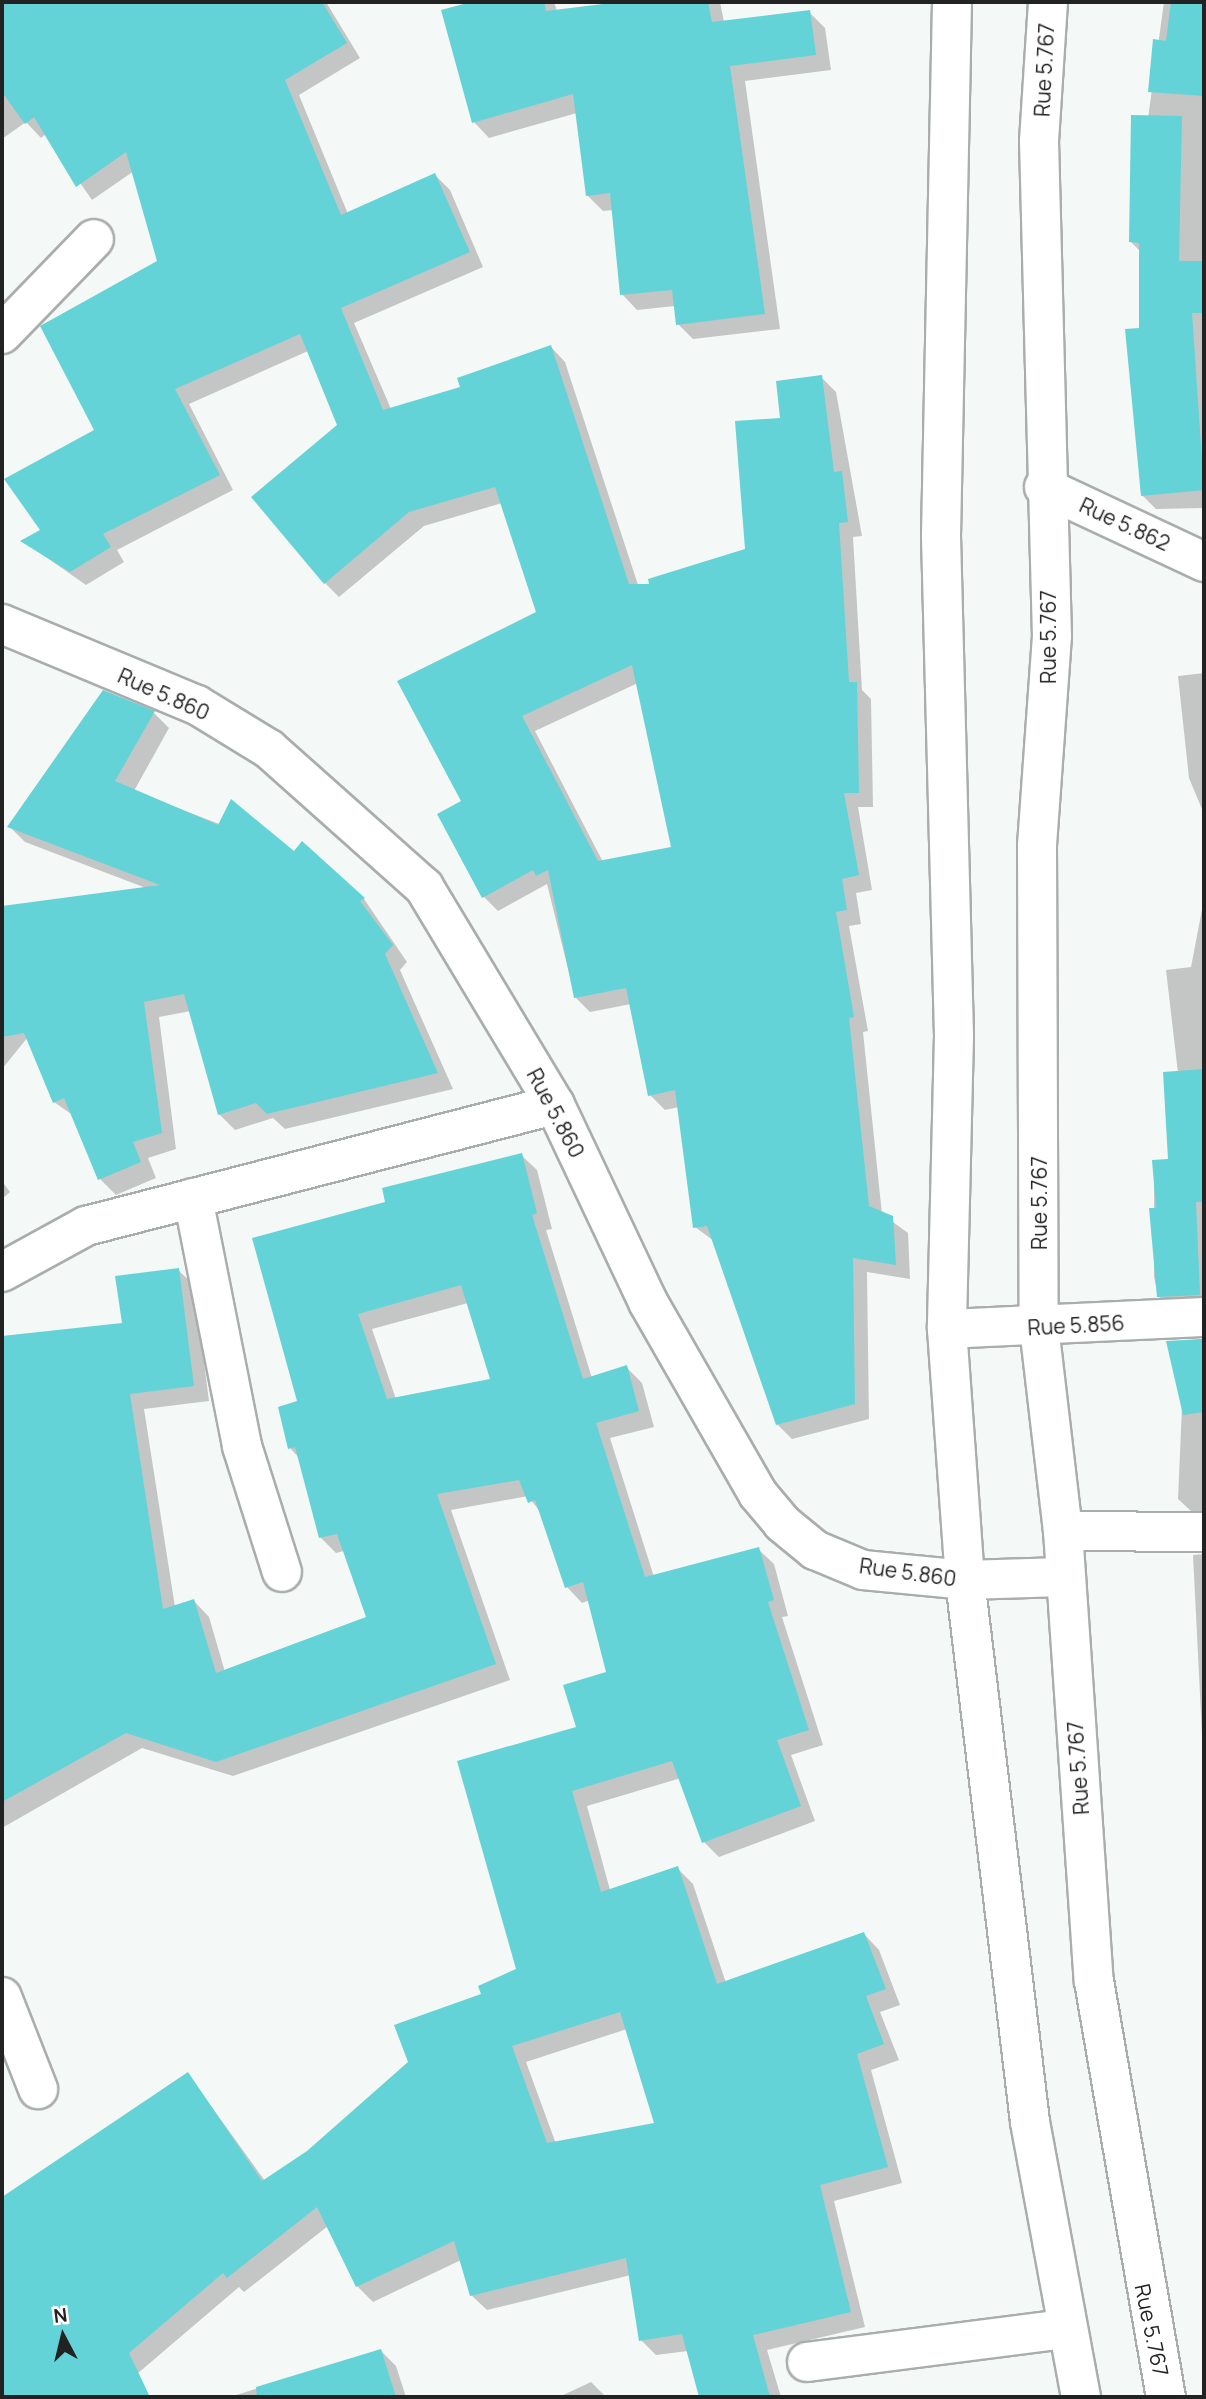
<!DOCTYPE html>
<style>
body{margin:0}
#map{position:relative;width:1206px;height:2399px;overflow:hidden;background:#f4f8f6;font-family:Manrope,sans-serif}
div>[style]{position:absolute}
.shadow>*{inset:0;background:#0003}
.building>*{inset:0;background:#63d3d7}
.roads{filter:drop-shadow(2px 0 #a9adac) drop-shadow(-2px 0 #a9adac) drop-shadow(0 2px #a9adac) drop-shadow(0 -2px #a9adac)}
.minor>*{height:38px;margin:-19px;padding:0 19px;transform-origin:19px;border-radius:19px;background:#fff}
.tertiary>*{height:38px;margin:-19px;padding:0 19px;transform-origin:19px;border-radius:19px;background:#fff}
.trunk>*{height:38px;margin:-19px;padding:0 19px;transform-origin:19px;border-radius:19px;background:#fff}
span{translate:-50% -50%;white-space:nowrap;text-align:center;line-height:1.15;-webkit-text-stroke:5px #fff;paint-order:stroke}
.street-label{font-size:21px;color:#212221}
.frame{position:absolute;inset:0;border:4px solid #212221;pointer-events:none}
.north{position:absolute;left:28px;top:2301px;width:70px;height:70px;-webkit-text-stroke:5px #fff;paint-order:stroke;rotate:353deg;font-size:19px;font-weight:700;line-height:28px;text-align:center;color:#212221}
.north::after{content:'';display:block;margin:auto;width:24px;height:32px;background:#212221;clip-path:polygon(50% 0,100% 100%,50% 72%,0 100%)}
</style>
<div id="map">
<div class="shadow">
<i style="clip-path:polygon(evenodd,2px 2px,326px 2px,360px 58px,299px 95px,348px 214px,435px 175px,450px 190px,483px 267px,354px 323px,391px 409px,462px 388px,551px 347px,565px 362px,639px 588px,747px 550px,782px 419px,821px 377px,836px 392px,862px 536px,853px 537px,862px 690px,871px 699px,873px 807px,858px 807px,872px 890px,856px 893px,861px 924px,849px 926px,868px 1031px,863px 1032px,882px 1214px,908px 1233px,910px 1279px,867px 1272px,869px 1419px,792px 1439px,777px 1424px,714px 1241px,695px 1227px,679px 1107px,665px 1110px,650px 1095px,631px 1004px,590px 1012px,575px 997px,547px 884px,498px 911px,483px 896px,464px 802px,539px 613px,502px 503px,424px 526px,339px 597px,325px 583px,340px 426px,308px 351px,189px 404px,233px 490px,117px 550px,124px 562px,86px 585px,23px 541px,43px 531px,96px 431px,159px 262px,134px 171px,92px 200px,46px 134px,41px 138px,26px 122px,2px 139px,2px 2px,638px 683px,673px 849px,603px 862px,535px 731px,638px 683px)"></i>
<i style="clip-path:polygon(478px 2px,554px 2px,557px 11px,634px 2px,720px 2px,724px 22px,809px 12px,825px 28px,831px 70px,745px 81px,780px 329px,693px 339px,678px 324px,675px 306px,637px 310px,622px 294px,613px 210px,603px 211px,587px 195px,577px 113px,489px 138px,474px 122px,443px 12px)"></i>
<i style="clip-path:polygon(1164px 2px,1204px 2px,1204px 508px,1156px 509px,1142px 495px,1141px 252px,1131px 242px)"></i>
<i style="clip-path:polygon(1204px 673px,1204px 814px,1189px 778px,1178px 676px)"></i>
<i style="clip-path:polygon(154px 713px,169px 728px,134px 791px,294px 853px,302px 844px,364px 899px,407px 962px,400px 970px,453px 1089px,285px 1129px,273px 1118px,235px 1130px,219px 1114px,191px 1011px,159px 1017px,176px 1149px,148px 1158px,156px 1178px,116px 1195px,100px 1179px,74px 1116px,54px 1102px,28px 1037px,2px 1069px,2px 908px,146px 888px,25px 842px,10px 827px)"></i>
<i style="clip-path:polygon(1204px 899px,1204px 1311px,1173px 1311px,1158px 1296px,1154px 1277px,1154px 1162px,1170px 1161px,1178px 1073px,1166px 970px,1191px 967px)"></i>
<i style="clip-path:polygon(evenodd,521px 1155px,537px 1170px,552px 1229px,546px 1230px,592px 1378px,626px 1367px,642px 1383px,654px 1427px,610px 1438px,654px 1577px,758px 1549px,774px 1564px,788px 1616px,782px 1617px,823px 1745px,791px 1755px,815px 1821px,719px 1857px,704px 1842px,681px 1778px,587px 1806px,610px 1890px,677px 1868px,693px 1884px,726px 1983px,864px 1934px,879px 1950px,900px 2005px,880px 2012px,899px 2060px,871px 2070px,902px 2183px,834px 2201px,865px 2327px,767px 2350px,781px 2397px,701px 2397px,688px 2351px,656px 2355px,641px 2340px,631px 2275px,487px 2310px,471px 2295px,461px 2260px,373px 2302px,357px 2286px,328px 2226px,244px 2292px,239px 2287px,110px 2397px,2px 2397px,2px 2213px,16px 2208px,188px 2074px,265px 2181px,308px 2153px,518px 1970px,578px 1728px,608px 1674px,590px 1600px,582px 1603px,567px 1587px,541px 1513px,528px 1496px,451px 1510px,510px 1680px,233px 1776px,142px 1748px,2px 1828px,2px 1396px,29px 1386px,124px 1324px,178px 1270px,194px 1285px,209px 1401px,144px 1409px,175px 1607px,194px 1601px,209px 1617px,225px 1672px,368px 1618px,344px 1551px,336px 1553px,320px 1537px,300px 1459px,290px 1448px,299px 1403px,388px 1203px,521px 1155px,468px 1303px,492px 1380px,396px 1399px,372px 1329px,468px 1303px,521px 1155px,627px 2029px,656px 2124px,556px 2144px,526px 2062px,627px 2029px)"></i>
<i style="clip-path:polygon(2px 1181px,10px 1192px,2px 1199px)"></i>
<i style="clip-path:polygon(1204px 1339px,1204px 1523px,1178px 1499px,1182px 1406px,1168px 1342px)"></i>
<i style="clip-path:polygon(1204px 1554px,1204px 1775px,1193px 1555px)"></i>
<i style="clip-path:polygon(380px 2350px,396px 2366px,406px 2397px,230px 2397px)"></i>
<i style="clip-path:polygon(591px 2382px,606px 2397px,559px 2397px)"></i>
</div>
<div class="building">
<i style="clip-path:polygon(evenodd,2px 2px,322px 2px,347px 43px,285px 80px,341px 215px,435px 173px,470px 252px,341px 308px,383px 410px,460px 387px,457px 378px,551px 345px,629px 584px,649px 584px,648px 579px,745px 549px,735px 421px,780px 418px,776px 381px,822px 375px,834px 472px,842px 471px,848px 522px,839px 523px,849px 682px,857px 682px,859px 793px,844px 793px,859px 875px,842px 879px,847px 910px,836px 912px,854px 1017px,849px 1018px,869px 1206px,893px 1216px,896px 1265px,853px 1258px,855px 1404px,776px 1425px,707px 1226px,693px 1228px,675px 1090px,648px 1096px,626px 988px,574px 998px,548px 870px,536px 876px,533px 870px,482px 898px,437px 814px,461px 801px,397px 681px,536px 612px,495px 487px,409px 512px,324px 584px,251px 497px,337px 425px,300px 334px,175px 389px,220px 475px,103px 534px,111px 547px,70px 572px,20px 541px,40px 530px,4px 479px,94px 430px,40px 326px,157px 261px,126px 152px,76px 187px,34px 117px,25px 124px,2px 92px,2px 2px,632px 665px,671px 847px,598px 861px,522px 716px,632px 665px)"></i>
<i style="clip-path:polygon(471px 2px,544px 2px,546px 11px,619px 2px,708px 2px,712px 22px,810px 10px,816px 55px,730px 66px,765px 314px,676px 325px,672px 290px,620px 295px,610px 193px,586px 196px,573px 94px,472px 123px,441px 10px)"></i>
<i style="clip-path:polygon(1171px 2px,1204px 2px,1204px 96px,1148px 92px,1153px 39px,1166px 41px)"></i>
<i style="clip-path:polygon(1131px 115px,1182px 116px,1179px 261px,1204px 261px,1204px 313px,1192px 313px,1204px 490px,1141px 496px,1125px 329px,1139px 328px,1139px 243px,1129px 242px)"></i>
<i style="clip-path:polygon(103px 690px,155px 711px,115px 781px,218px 825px,231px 799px,294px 851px,302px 841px,365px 898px,360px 901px,393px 945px,385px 954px,438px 1073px,267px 1114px,256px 1103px,218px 1115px,184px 994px,144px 1002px,162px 1133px,133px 1142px,141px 1162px,98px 1180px,64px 1098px,53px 1103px,24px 1033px,2px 1037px,2px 906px,160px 885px,7px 827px)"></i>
<i style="clip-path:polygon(1204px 1069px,1204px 1202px,1196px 1202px,1200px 1295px,1157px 1297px,1149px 1208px,1156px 1208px,1152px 1160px,1168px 1159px,1163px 1072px)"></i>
<i style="clip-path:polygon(evenodd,522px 1153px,537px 1213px,532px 1215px,583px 1379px,627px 1365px,639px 1411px,596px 1423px,645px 1577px,759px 1547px,774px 1600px,768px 1602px,809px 1730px,777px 1740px,801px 1806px,702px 1843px,672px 1761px,572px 1791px,601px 1892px,678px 1866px,717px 1984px,864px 1932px,886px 1989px,866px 1996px,884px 2044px,857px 2054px,888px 2167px,820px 2185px,851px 2312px,753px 2335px,770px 2397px,699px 2397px,682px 2334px,639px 2341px,626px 2258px,470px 2296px,454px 2241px,356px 2287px,317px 2207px,227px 2278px,223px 2273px,129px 2353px,150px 2397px,2px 2397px,2px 2197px,188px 2072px,262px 2181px,307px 2151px,408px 2062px,394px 2025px,481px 1994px,478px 1986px,516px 1969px,457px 1761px,576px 1727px,563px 1685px,606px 1672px,583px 1582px,565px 1588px,535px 1500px,528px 1503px,519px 1480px,437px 1494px,496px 1664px,216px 1762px,126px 1733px,2px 1802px,2px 1336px,122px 1323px,115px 1276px,179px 1268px,194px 1386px,130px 1394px,163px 1609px,194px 1599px,216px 1673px,366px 1617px,337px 1534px,319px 1538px,295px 1447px,288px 1449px,278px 1407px,297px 1401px,252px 1238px,385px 1202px,382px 1188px,522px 1153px,461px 1285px,490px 1379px,387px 1399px,358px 1314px,461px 1285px,522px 1153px,620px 2012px,654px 2123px,547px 2143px,512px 2046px,620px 2012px)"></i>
<i style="clip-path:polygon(1202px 1339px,1204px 1412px,1183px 1415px,1166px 1341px)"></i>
<i style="clip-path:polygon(381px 2349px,396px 2397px,257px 2397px,256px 2387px)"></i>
</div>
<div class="roads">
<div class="minor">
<i style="left:2px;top:334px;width:132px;rotate:-45.9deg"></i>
<i style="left:1044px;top:487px;width:177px;rotate:25.1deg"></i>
<i style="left:193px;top:1198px;width:253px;rotate:78.8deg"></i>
<i style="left:242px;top:1446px;width:132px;rotate:72.4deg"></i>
<i style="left:2px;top:1272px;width:96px;rotate:-28.7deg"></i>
<i style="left:86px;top:1226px;width:484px;rotate:-14.5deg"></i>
<i style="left:947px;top:1329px;width:257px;rotate:-2.7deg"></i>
<i style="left:1063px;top:1531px;width:141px;rotate:0.4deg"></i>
<i style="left:2px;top:1997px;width:99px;rotate:68.6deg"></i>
<i style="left:807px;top:2362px;width:261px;rotate:-7.3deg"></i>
</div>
<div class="tertiary">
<i style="left:2px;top:624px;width:211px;rotate:22.6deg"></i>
<i style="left:197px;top:705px;width:84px;rotate:31.4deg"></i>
<i style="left:269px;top:749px;width:208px;rotate:41.7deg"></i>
<i style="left:424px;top:887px;width:254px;rotate:59deg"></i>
<i style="left:555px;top:1105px;width:218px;rotate:64.7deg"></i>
<i style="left:648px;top:1302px;width:221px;rotate:60.2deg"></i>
<i style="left:758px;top:1494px;width:38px;rotate:50deg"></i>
<i style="left:782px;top:1523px;width:43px;rotate:39.3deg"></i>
<i style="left:815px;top:1550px;width:52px;rotate:22.6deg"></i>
<i style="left:863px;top:1570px;width:102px;rotate:5.6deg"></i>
<i style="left:965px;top:1580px;width:98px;rotate:-1.8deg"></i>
</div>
<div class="trunk">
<i style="left:952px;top:2px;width:534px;rotate:91.18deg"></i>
<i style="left:941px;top:536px;width:500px;rotate:88.51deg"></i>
<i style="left:954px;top:1036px;width:293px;rotate:91.4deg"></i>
<i style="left:947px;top:1329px;width:252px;rotate:85.9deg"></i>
<i style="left:965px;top:1580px;width:546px;rotate:83.16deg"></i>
<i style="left:1030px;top:2122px;width:280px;rotate:79.5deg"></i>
<i style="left:1048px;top:2px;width:139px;rotate:93.7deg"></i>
<i style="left:1039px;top:141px;width:495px;rotate:88.5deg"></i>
<i style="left:1052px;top:636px;width:211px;rotate:94.1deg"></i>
<i style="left:1037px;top:846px;width:481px;rotate:89.8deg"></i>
<i style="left:1039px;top:1327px;width:205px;rotate:83.3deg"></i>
<i style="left:1063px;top:1531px;width:451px;rotate:86.1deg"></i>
<i style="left:1094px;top:1981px;width:422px;rotate:80.2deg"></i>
</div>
</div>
<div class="street-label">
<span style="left:1044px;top:70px;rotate:-87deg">Rue 5.767</span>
<span style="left:1125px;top:524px;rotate:25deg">Rue 5.862</span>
<span style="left:1048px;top:637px;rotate:-90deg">Rue 5.767</span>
<span style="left:164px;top:694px;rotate:24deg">Rue 5.860</span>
<span style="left:556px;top:1113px;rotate:62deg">Rue 5.860</span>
<span style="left:1039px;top:1203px;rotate:-90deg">Rue 5.767</span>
<span style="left:1076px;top:1325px;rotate:-3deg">Rue 5.856</span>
<span style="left:908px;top:1572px;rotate:8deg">Rue 5.860</span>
<span style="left:1078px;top:1768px;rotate:-94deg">Rue 5.767</span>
<span style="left:1152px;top:2330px;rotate:78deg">Rue 5.767</span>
</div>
<div class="frame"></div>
<div class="north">N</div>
</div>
